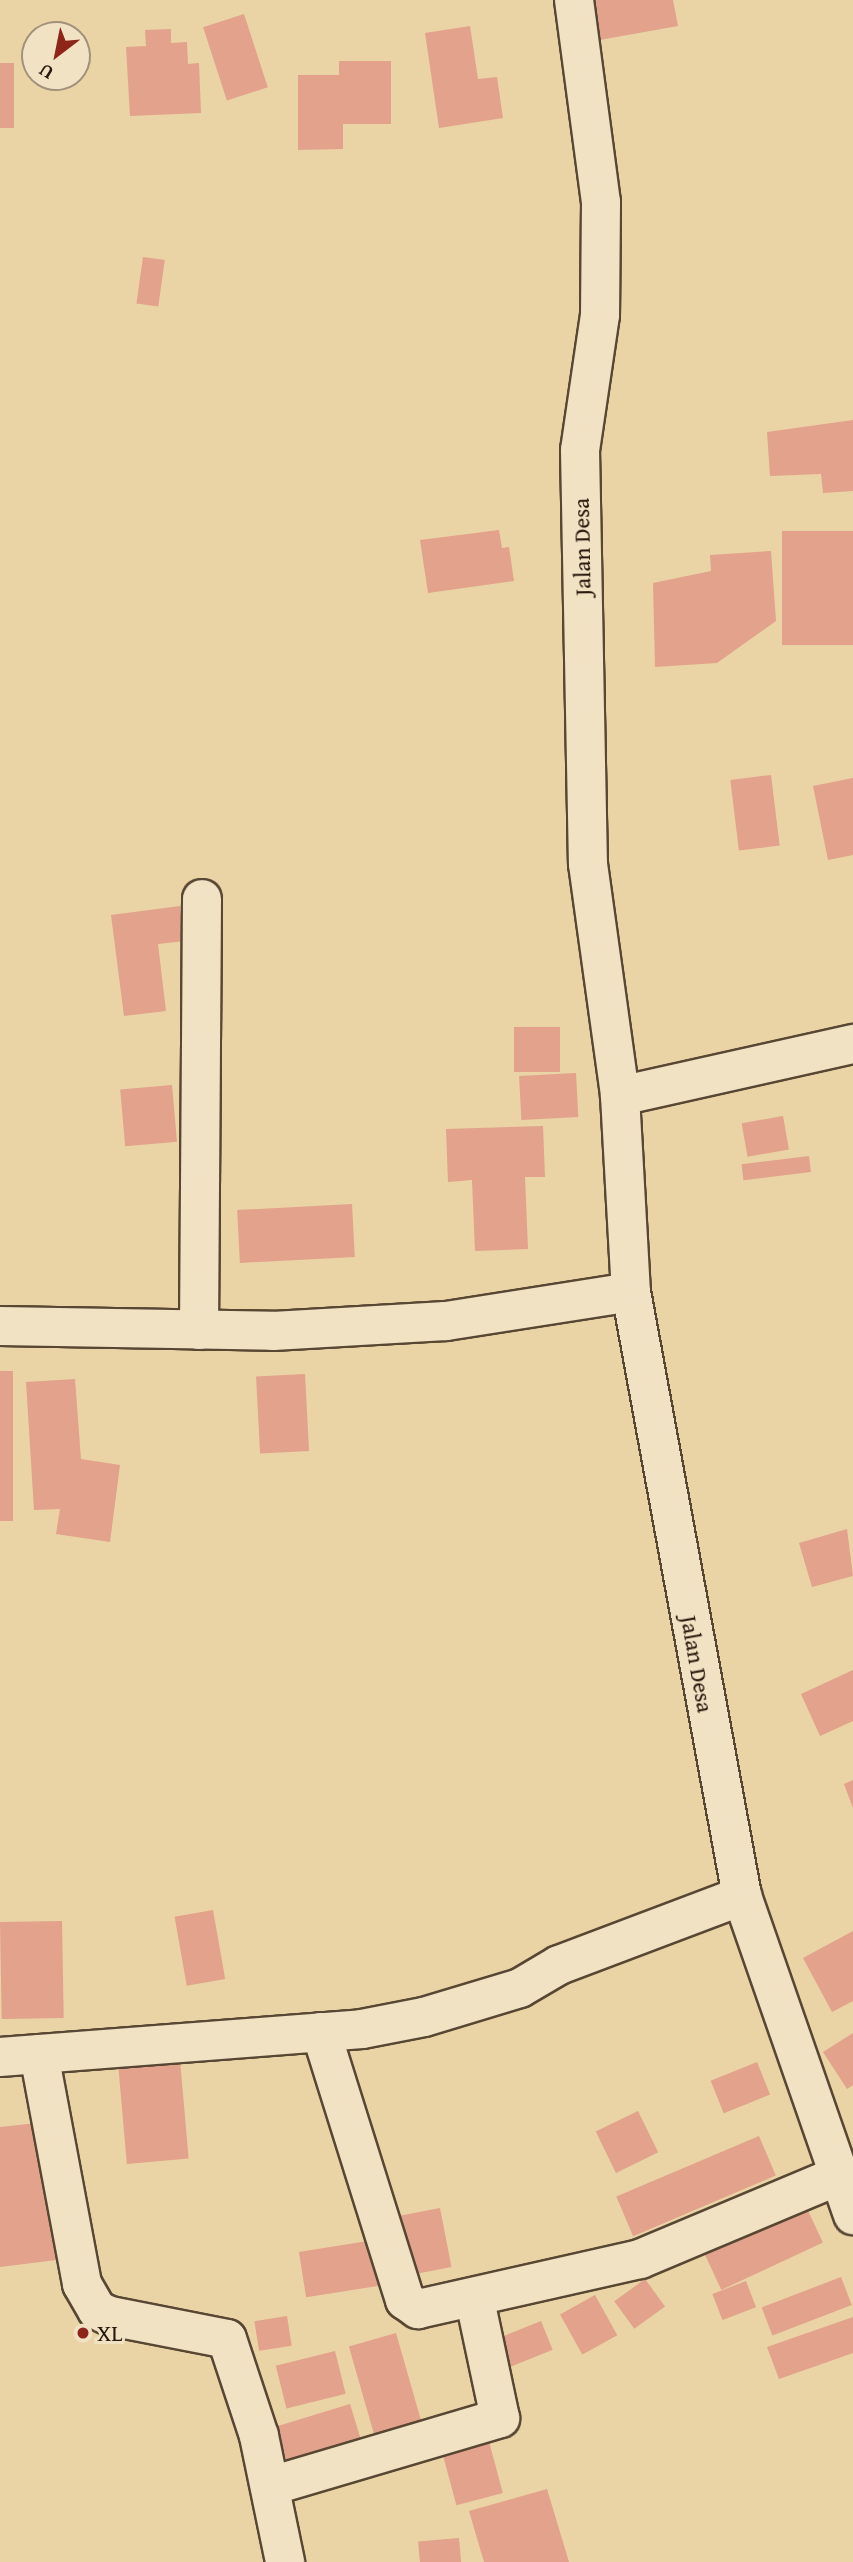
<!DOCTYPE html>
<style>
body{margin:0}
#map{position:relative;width:853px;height:2562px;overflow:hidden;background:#ead3a5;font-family:"Gentium Book Plus",serif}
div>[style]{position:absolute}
.building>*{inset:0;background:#e2a28b;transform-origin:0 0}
.roads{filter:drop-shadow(2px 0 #584733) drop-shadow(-2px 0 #584733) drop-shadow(0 2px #584733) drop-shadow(0 -2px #584733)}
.minor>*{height:38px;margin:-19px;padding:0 19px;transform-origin:19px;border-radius:19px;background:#f1e2c4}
.dots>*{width:19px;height:19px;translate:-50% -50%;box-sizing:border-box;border:4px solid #f1e2c4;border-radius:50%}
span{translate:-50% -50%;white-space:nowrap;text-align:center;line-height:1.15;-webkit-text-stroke:6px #f1e2c4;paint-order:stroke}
.street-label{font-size:23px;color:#27180d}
.poi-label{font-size:23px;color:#27180d}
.left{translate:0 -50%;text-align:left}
.north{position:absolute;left:21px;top:21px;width:70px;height:70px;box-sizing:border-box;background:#f1e2c4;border:2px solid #a0917b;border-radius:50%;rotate:212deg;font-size:19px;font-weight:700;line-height:28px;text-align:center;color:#27180d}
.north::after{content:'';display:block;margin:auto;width:24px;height:32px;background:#8f2418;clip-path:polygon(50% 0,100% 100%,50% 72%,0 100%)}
</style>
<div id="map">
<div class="building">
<i style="clip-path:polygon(586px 0,673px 0,678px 26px,594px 41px)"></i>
<i style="left:244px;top:14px;width:77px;height:43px;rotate:72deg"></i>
<i style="clip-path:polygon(470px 26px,478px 79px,497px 77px,503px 118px,439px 128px,425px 33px)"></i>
<i style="clip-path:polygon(171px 29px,171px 43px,187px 42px,188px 64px,199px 63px,201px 113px,130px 116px,126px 47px,146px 46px,145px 30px)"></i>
<i style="clip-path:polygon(339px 61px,391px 61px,391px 124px,343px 124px,343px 149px,298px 150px,298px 75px,339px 75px)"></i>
<i style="left:0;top:63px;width:14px;height:65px"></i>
<i style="left:143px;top:257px;width:22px;height:47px;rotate:8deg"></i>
<i style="clip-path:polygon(853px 420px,853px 491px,823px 493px,821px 474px,770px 476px,767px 432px)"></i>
<i style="clip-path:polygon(499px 530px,502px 548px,509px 547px,514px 581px,428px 593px,420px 540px)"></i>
<i style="left:853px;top:531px;width:114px;height:71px;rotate:90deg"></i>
<i style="clip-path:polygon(771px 551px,776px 621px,717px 663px,655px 667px,653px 583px,711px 571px,710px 555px)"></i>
<i style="left:771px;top:775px;width:71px;height:41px;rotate:83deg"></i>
<i style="clip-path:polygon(853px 778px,853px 855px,828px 860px,813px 786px)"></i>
<i style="clip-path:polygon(180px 906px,184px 941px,158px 944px,166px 1011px,124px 1016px,111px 915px)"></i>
<i style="left:514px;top:1027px;width:46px;height:45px"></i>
<i style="left:576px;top:1073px;width:44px;height:57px;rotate:87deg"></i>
<i style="left:172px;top:1085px;width:57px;height:52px;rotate:85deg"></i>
<i style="left:783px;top:1116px;width:34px;height:42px;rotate:80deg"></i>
<i style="clip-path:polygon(543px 1126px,545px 1177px,525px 1177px,528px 1249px,475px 1251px,472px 1180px,448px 1182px,446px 1129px)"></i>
<i style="left:809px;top:1156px;width:16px;height:68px;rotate:83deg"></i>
<i style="left:352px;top:1204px;width:53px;height:115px;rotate:87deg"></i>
<i style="left:0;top:1371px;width:13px;height:150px"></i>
<i style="left:305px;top:1374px;width:77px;height:49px;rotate:87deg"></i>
<i style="clip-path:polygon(75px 1379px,81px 1459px,120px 1465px,110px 1542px,56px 1534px,60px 1509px,34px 1510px,26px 1382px)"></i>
<i style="clip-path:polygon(847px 1529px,853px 1576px,812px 1587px,799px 1543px)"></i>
<i style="clip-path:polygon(853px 1670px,853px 1721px,820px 1736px,801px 1694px)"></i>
<i style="clip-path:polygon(853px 1780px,853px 1808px,844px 1784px)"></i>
<i style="left:213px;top:1910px;width:70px;height:39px;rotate:80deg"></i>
<i style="left:62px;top:1921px;width:97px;height:62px;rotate:89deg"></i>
<i style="clip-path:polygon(853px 1931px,853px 2001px,832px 2012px,803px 1958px)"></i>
<i style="clip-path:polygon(853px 2033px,853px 2085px,847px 2089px,823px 2052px)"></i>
<i style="left:180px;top:2060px;width:99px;height:62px;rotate:85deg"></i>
<i style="left:757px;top:2062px;width:35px;height:50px;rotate:68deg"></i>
<i style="left:638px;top:2111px;width:46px;height:47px;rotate:64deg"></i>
<i style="clip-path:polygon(47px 2122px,64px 2259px,0 2267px,0 2127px)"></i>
<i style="left:759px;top:2136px;width:43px;height:155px;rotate:67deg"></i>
<i style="left:803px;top:2200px;width:47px;height:112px;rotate:65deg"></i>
<i style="left:440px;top:2208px;width:60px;height:50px;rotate:79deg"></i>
<i style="left:374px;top:2240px;width:46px;height:76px;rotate:81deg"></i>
<i style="left:841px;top:2277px;width:30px;height:85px;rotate:69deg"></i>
<i style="left:645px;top:2279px;width:34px;height:38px;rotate:54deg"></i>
<i style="left:746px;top:2281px;width:28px;height:36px;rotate:69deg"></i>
<i style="left:595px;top:2295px;width:46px;height:40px;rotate:61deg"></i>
<i style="left:287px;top:2316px;width:30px;height:33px;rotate:81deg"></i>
<i style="clip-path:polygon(853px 2317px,853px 2353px,779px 2379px,767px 2347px)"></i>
<i style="left:541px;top:2321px;width:31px;height:50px;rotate:68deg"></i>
<i style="left:396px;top:2333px;width:93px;height:49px;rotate:74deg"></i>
<i style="left:335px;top:2351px;width:44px;height:61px;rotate:76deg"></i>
<i style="left:350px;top:2404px;width:47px;height:77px;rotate:73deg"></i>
<i style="left:487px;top:2434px;width:61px;height:48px;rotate:75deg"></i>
<i style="clip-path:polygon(547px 2489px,569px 2562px,484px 2562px,469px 2511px)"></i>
<i style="left:459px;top:2538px;width:24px;height:41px;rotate:85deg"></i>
</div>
<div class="roads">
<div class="minor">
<i style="left:574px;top:0;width:204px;rotate:82.4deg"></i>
<i style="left:601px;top:202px;width:113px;rotate:90.5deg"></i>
<i style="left:600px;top:315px;width:136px;rotate:98.4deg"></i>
<i style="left:580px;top:450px;width:414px;rotate:88.9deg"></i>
<i style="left:588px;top:864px;width:234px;rotate:82.1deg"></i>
<i style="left:620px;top:1096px;width:196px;rotate:86.8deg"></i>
<i style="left:631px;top:1292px;width:614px;rotate:79.59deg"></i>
<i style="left:742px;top:1896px;width:338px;rotate:70.8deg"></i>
<i style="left:620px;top:1096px;width:239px;rotate:-12.6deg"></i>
<i style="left:0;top:1326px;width:273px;rotate:1deg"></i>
<i style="left:273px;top:1331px;width:173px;rotate:-3.3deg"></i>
<i style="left:446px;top:1321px;width:187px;rotate:-8.9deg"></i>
<i style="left:199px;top:1330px;width:431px;rotate:-89.6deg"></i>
<i style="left:321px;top:2032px;width:281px;rotate:72.6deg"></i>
<i style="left:405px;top:2300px;width:16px;rotate:35deg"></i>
<i style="left:418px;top:2309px;width:228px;rotate:-12.7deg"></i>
<i style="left:640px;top:2259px;width:214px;rotate:-22.8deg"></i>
<i style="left:39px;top:2054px;width:234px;rotate:79.4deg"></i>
<i style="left:82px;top:2284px;width:30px;rotate:60deg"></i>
<i style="left:97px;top:2310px;width:14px;rotate:25deg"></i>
<i style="left:110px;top:2316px;width:119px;rotate:11.1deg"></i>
<i style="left:227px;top:2339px;width:102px;rotate:71.7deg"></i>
<i style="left:259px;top:2436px;width:129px;rotate:78.3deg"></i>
<i style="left:0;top:2057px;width:363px;rotate:-4.4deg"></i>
<i style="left:362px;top:2029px;width:63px;rotate:-11deg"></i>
<i style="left:424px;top:2017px;width:100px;rotate:-16.8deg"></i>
<i style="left:520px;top:1988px;width:45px;rotate:-30.5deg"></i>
<i style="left:559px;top:1965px;width:196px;rotate:-20.7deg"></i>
<i style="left:271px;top:2486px;width:239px;rotate:-16.5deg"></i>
<i style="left:500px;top:2418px;width:121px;rotate:-102deg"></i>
</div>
</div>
<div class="dots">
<i style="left:83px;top:2333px;background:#8f2418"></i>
</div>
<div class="street-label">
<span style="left:582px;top:547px;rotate:-91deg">Jalan Desa</span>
<span style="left:697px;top:1664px;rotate:80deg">Jalan Desa</span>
</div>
<div class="poi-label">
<span class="left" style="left:97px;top:2333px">XL</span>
</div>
<div class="north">U</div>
</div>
